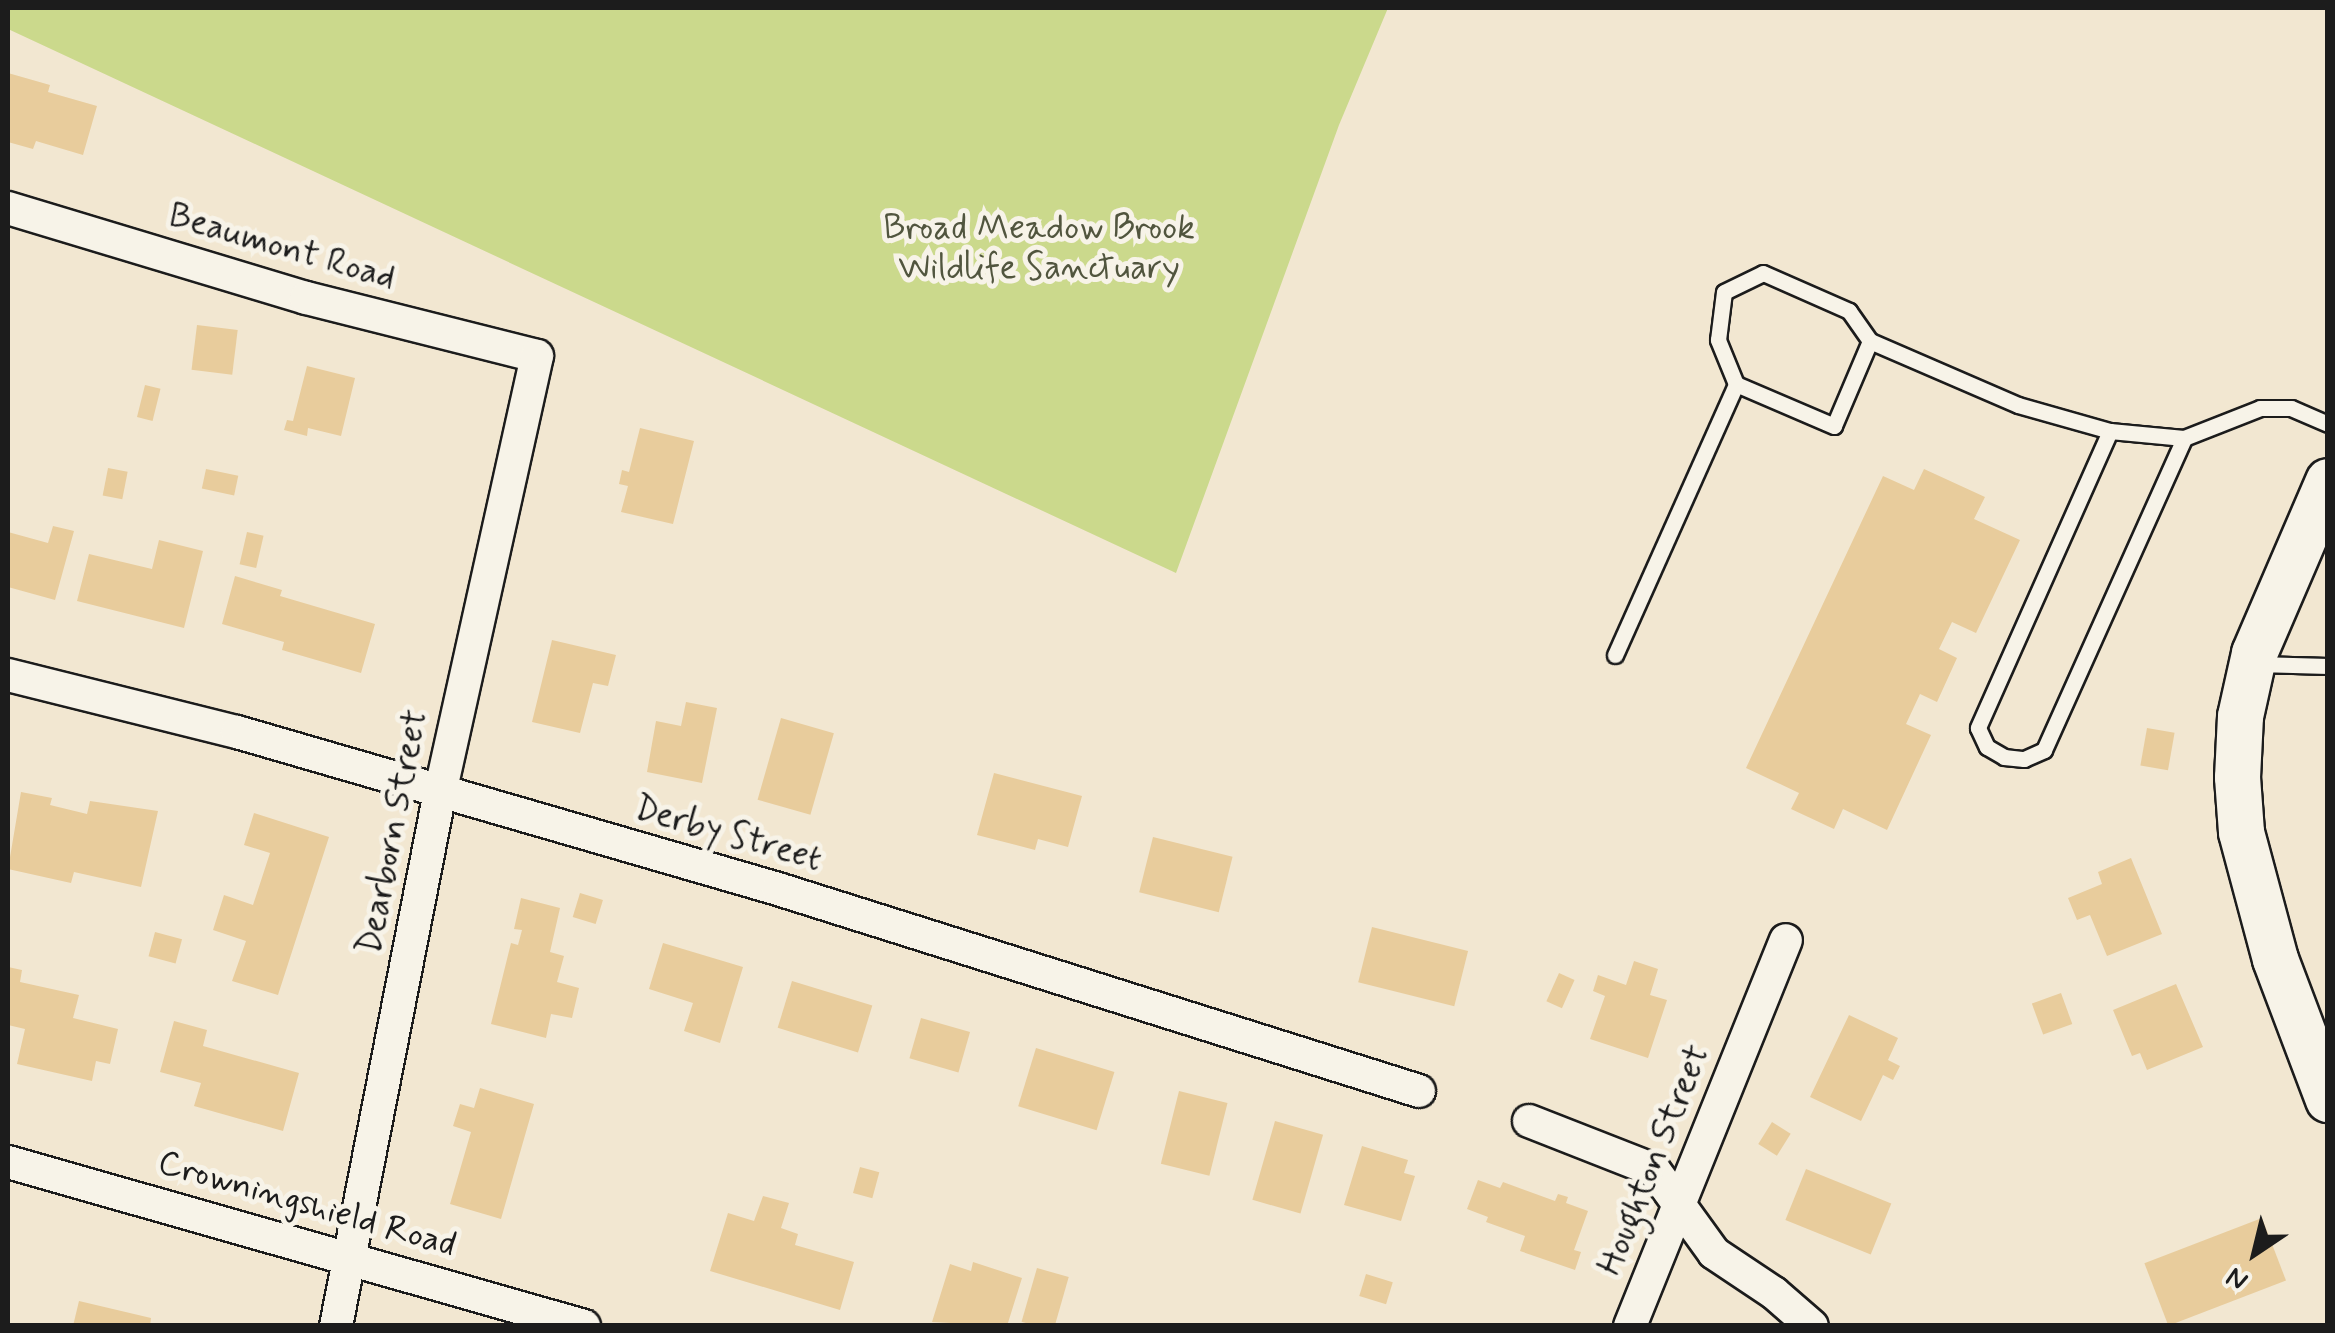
<!DOCTYPE html>
<style>
body{margin:0}
#map{position:relative;width:2335px;height:1333px;overflow:hidden;background:#f2e7d1;font-family:Mynerve,sans-serif}
div>[style]{position:absolute}
.green>*{inset:0;background:#cbd98c}
.building>*{inset:0;background:#e8cc9c;transform-origin:0 0}
.roads{filter:drop-shadow(2px 0 #1c1c1c) drop-shadow(-2px 0 #1c1c1c) drop-shadow(0 2px #1c1c1c) drop-shadow(0 -2px #1c1c1c)}
.lane>*{height:15px;margin:-7.5px;padding:0 7.5px;transform-origin:7.5px;border-radius:7.5px;background:#f7f3e8}
.street>*{height:32px;margin:-16px;padding:0 16px;transform-origin:16px;border-radius:16px;background:#f7f3e8}
.secondary>*{height:45px;margin:-22.5px;padding:0 22.5px;transform-origin:22.5px;border-radius:22.5px;background:#f7f3e8}
span{translate:-50% -50%;white-space:nowrap;text-align:center;line-height:1.15;-webkit-text-stroke:10px #f7f3e8;paint-order:stroke}
.park-label{font-size:35px;color:#51553e}
.street-label{font-size:35px;color:#1c1c1c}
.frame{position:absolute;inset:0;border:10px solid #1c1c1c;pointer-events:none}
.north{position:absolute;left:2205px;top:1203px;width:100px;height:100px;-webkit-text-stroke:8px #f7f3e8;paint-order:stroke;rotate:215deg;font-size:28px;font-weight:700;line-height:40px;text-align:center;color:#1c1c1c}
.north::after{content:'';display:block;margin:auto;width:35px;height:45px;background:#1c1c1c;clip-path:polygon(50% 0,100% 100%,50% 72%,0 100%)}
</style>
<div id="map">
<div class="green">
<i style="clip-path:polygon(8px 8px,1388px 8px,1339px 125px,1176px 573px,8px 29px)"></i>
</div>
<div class="building">
<i style="clip-path:polygon(8px 73px,50px 85px,48px 92px,97px 106px,83px 155px,36px 141px,33px 149px,8px 142px)"></i>
<i style="left:197px;top:325px;width:41px;height:45px;rotate:7deg"></i>
<i style="clip-path:polygon(307px 366px,355px 378px,341px 436px,308px 428px,307px 436px,284px 430px,287px 420px,293px 421px)"></i>
<i style="left:145px;top:385px;width:16px;height:33px;rotate:14deg"></i>
<i style="clip-path:polygon(640px 428px,694px 441px,673px 524px,621px 512px,628px 486px,619px 484px,622px 470px,629px 472px)"></i>
<i style="left:108px;top:468px;width:20px;height:28px;rotate:11deg"></i>
<i style="left:206px;top:469px;width:33px;height:20px;rotate:12deg"></i>
<i style="clip-path:polygon(1924px 469px,1985px 497px,1974px 519px,2020px 540px,1976px 633px,1952px 622px,1939px 649px,1957px 658px,1937px 702px,1920px 694px,1906px 724px,1931px 735px,1887px 830px,1843px 809px,1834px 829px,1791px 809px,1799px 793px,1746px 768px,1883px 476px,1914px 490px)"></i>
<i style="clip-path:polygon(53px 526px,74px 531px,55px 600px,8px 587px,8px 532px,48px 543px)"></i>
<i style="left:247px;top:532px;width:17px;height:33px;rotate:13deg"></i>
<i style="clip-path:polygon(159px 540px,203px 551px,184px 628px,77px 601px,89px 554px,152px 569px)"></i>
<i style="clip-path:polygon(235px 576px,282px 590px,280px 596px,375px 624px,361px 673px,282px 650px,284px 642px,222px 624px)"></i>
<i style="clip-path:polygon(552px 640px,616px 655px,608px 686px,593px 683px,580px 733px,532px 722px)"></i>
<i style="clip-path:polygon(686px 702px,717px 708px,702px 783px,647px 772px,656px 721px,681px 726px)"></i>
<i style="left:781px;top:718px;width:55px;height:85px;rotate:16deg"></i>
<i style="left:2147px;top:728px;width:28px;height:38px;rotate:10deg"></i>
<i style="clip-path:polygon(994px 773px,1082px 796px,1068px 847px,1038px 839px,1035px 850px,977px 835px)"></i>
<i style="clip-path:polygon(21px 792px,52px 798px,50px 805px,87px 814px,90px 801px,158px 811px,141px 887px,74px 872px,71px 883px,8px 869px)"></i>
<i style="clip-path:polygon(254px 813px,329px 837px,278px 995px,232px 981px,246px 941px,213px 930px,224px 895px,253px 905px,270px 853px,244px 845px)"></i>
<i style="left:1153px;top:837px;width:82px;height:57px;rotate:14deg"></i>
<i style="clip-path:polygon(2131px 858px,2162px 934px,2107px 956px,2090px 915px,2077px 920px,2068px 898px,2102px 884px,2098px 872px)"></i>
<i style="left:580px;top:893px;width:24px;height:25px;rotate:17deg"></i>
<i style="clip-path:polygon(521px 898px,560px 908px,550px 952px,564px 956px,557px 982px,579px 988px,572px 1018px,551px 1014px,546px 1038px,491px 1024px,511px 943px,518px 945px,522px 930px,514px 929px)"></i>
<i style="left:1372px;top:927px;width:99px;height:57px;rotate:14deg"></i>
<i style="left:155px;top:932px;width:28px;height:25px;rotate:15deg"></i>
<i style="clip-path:polygon(663px 943px,743px 967px,720px 1043px,684px 1031px,693px 1003px,649px 989px)"></i>
<i style="clip-path:polygon(1634px 961px,1658px 969px,1650px 995px,1667px 1000px,1648px 1058px,1590px 1039px,1605px 996px,1593px 991px,1598px 975px,1626px 985px)"></i>
<i style="clip-path:polygon(8px 967px,22px 970px,20px 982px,79px 995px,73px 1018px,118px 1029px,110px 1064px,96px 1061px,92px 1081px,17px 1064px,25px 1029px,8px 1025px)"></i>
<i style="left:1559px;top:973px;width:17px;height:31px;rotate:24deg"></i>
<i style="left:792px;top:981px;width:84px;height:49px;rotate:17deg"></i>
<i style="clip-path:polygon(2176px 984px,2203px 1047px,2147px 1070px,2140px 1053px,2132px 1056px,2113px 1010px)"></i>
<i style="left:2061px;top:993px;width:33px;height:31px;rotate:70deg"></i>
<i style="clip-path:polygon(1849px 1015px,1898px 1038px,1888px 1060px,1900px 1066px,1893px 1080px,1883px 1075px,1861px 1121px,1810px 1097px)"></i>
<i style="left:921px;top:1018px;width:51px;height:42px;rotate:16deg"></i>
<i style="clip-path:polygon(174px 1021px,207px 1030px,203px 1046px,299px 1073px,283px 1131px,194px 1106px,201px 1083px,160px 1072px)"></i>
<i style="left:1036px;top:1048px;width:82px;height:61px;rotate:17deg"></i>
<i style="clip-path:polygon(480px 1088px,534px 1104px,501px 1219px,450px 1204px,471px 1132px,453px 1126px,460px 1104px,474px 1108px)"></i>
<i style="left:1179px;top:1091px;width:50px;height:75px;rotate:14deg"></i>
<i style="left:1275px;top:1121px;width:50px;height:82px;rotate:16deg"></i>
<i style="left:1772px;top:1122px;width:22px;height:26px;rotate:32deg"></i>
<i style="clip-path:polygon(1362px 1146px,1408px 1160px,1404px 1173px,1415px 1176px,1401px 1221px,1344px 1205px)"></i>
<i style="left:860px;top:1167px;width:20px;height:27px;rotate:15deg"></i>
<i style="left:1806px;top:1169px;width:92px;height:55px;rotate:22deg"></i>
<i style="clip-path:polygon(1478px 1180px,1500px 1188px,1503px 1182px,1555px 1201px,1558px 1194px,1568px 1197px,1566px 1203px,1588px 1211px,1574px 1250px,1581px 1252px,1575px 1270px,1520px 1251px,1525px 1236px,1486px 1222px,1488px 1217px,1467px 1209px)"></i>
<i style="clip-path:polygon(763px 1196px,789px 1203px,781px 1228px,798px 1234px,795px 1245px,854px 1262px,840px 1310px,710px 1271px,728px 1213px,754px 1221px)"></i>
<i style="left:2262px;top:1218px;width:67px;height:126px;rotate:69deg"></i>
<i style="clip-path:polygon(973px 1262px,1022px 1278px,1007px 1326px,932px 1322px,950px 1264px,971px 1271px)"></i>
<i style="left:1037px;top:1268px;width:33px;height:56px;rotate:16deg"></i>
<i style="left:1366px;top:1274px;width:28px;height:23px;rotate:17deg"></i>
<i style="clip-path:polygon(79px 1301px,151px 1318px,150px 1326px,73px 1326px)"></i>
</div>
<div class="roads">
<div class="lane">
<i style="left:1870px;top:341px;width:92px;rotate:113deg"></i>
<i style="left:1834px;top:426px;width:107px;rotate:-156.8deg"></i>
<i style="left:1736px;top:384px;width:48px;rotate:-112.2deg"></i>
<i style="left:1718px;top:340px;width:48px;rotate:-82.9deg"></i>
<i style="left:1724px;top:292px;width:43px;rotate:-26deg"></i>
<i style="left:1763px;top:273px;width:94px;rotate:23.8deg"></i>
<i style="left:1849px;top:311px;width:37px;rotate:55deg"></i>
<i style="left:1870px;top:341px;width:161px;rotate:23.4deg"></i>
<i style="left:2018px;top:405px;width:96px;rotate:15.8deg"></i>
<i style="left:2110px;top:431px;width:74px;rotate:5.4deg"></i>
<i style="left:2184px;top:438px;width:82px;rotate:-21.5deg"></i>
<i style="left:2260px;top:408px;width:31px"></i>
<i style="left:2291px;top:408px;width:40px;rotate:23.4deg"></i>
<i style="left:2110px;top:431px;width:325px;rotate:114deg"></i>
<i style="left:1978px;top:728px;width:21px;rotate:65deg"></i>
<i style="left:1987px;top:747px;width:20px;rotate:30deg"></i>
<i style="left:2004px;top:757px;width:20px;rotate:6deg"></i>
<i style="left:2024px;top:759px;width:22px;rotate:-24deg"></i>
<i style="left:2044px;top:750px;width:342px;rotate:-65.8deg"></i>
<i style="left:1615px;top:655px;width:297px;rotate:-65.9deg"></i>
<i style="left:2257px;top:664px;width:71px;rotate:1.6deg"></i>
</div>
<div class="street">
<i style="left:8px;top:208px;width:311px;rotate:16.8deg"></i>
<i style="left:306px;top:298px;width:238px;rotate:14.1deg"></i>
<i style="left:537px;top:356px;width:447px;rotate:102.5deg"></i>
<i style="left:440px;top:792px;width:544px;rotate:101.02deg"></i>
<i style="left:8px;top:675px;width:236px;rotate:14deg"></i>
<i style="left:237px;top:732px;width:563px;rotate:16.18deg"></i>
<i style="left:778px;top:889px;width:672px;rotate:17.49deg"></i>
<i style="left:1529px;top:1121px;width:134px;rotate:21.4deg"></i>
<i style="left:1654px;top:1170px;width:102px;rotate:54.1deg"></i>
<i style="left:1714px;top:1253px;width:72px;rotate:33.7deg"></i>
<i style="left:1774px;top:1293px;width:50px;rotate:41deg"></i>
<i style="left:8px;top:1162px;width:599px;rotate:15.89deg"></i>
<i style="left:1630px;top:1326px;width:416px;rotate:-68deg"></i>
</div>
<div class="secondary">
<i style="left:2328px;top:481px;width:187px;rotate:113.3deg"></i>
<i style="left:2254px;top:653px;width:65px;rotate:102.5deg"></i>
<i style="left:2240px;top:716px;width:61px;rotate:92.8deg"></i>
<i style="left:2237px;top:777px;width:55px;rotate:85.8deg"></i>
<i style="left:2241px;top:832px;width:131px;rotate:75deg"></i>
<i style="left:2275px;top:959px;width:150px;rotate:69.3deg"></i>
</div>
</div>
<div class="park-label">
<span style="left:1039px;top:248px">Broad Meadow Brook<br>Wildlife Sanctuary</span>
</div>
<div class="street-label">
<span style="left:282px;top:247px;rotate:16deg">Beaumont Road</span>
<span style="left:393px;top:832px;rotate:-79deg">Dearborn Street</span>
<span style="left:728px;top:834px;rotate:16deg">Derby Street</span>
<span style="left:1654px;top:1160px;rotate:-68deg">Houghton Street</span>
<span style="left:307px;top:1204px;rotate:16deg">Crowningshield Road</span>
</div>
<div class="frame"></div>
<div class="north">N</div>
</div>
